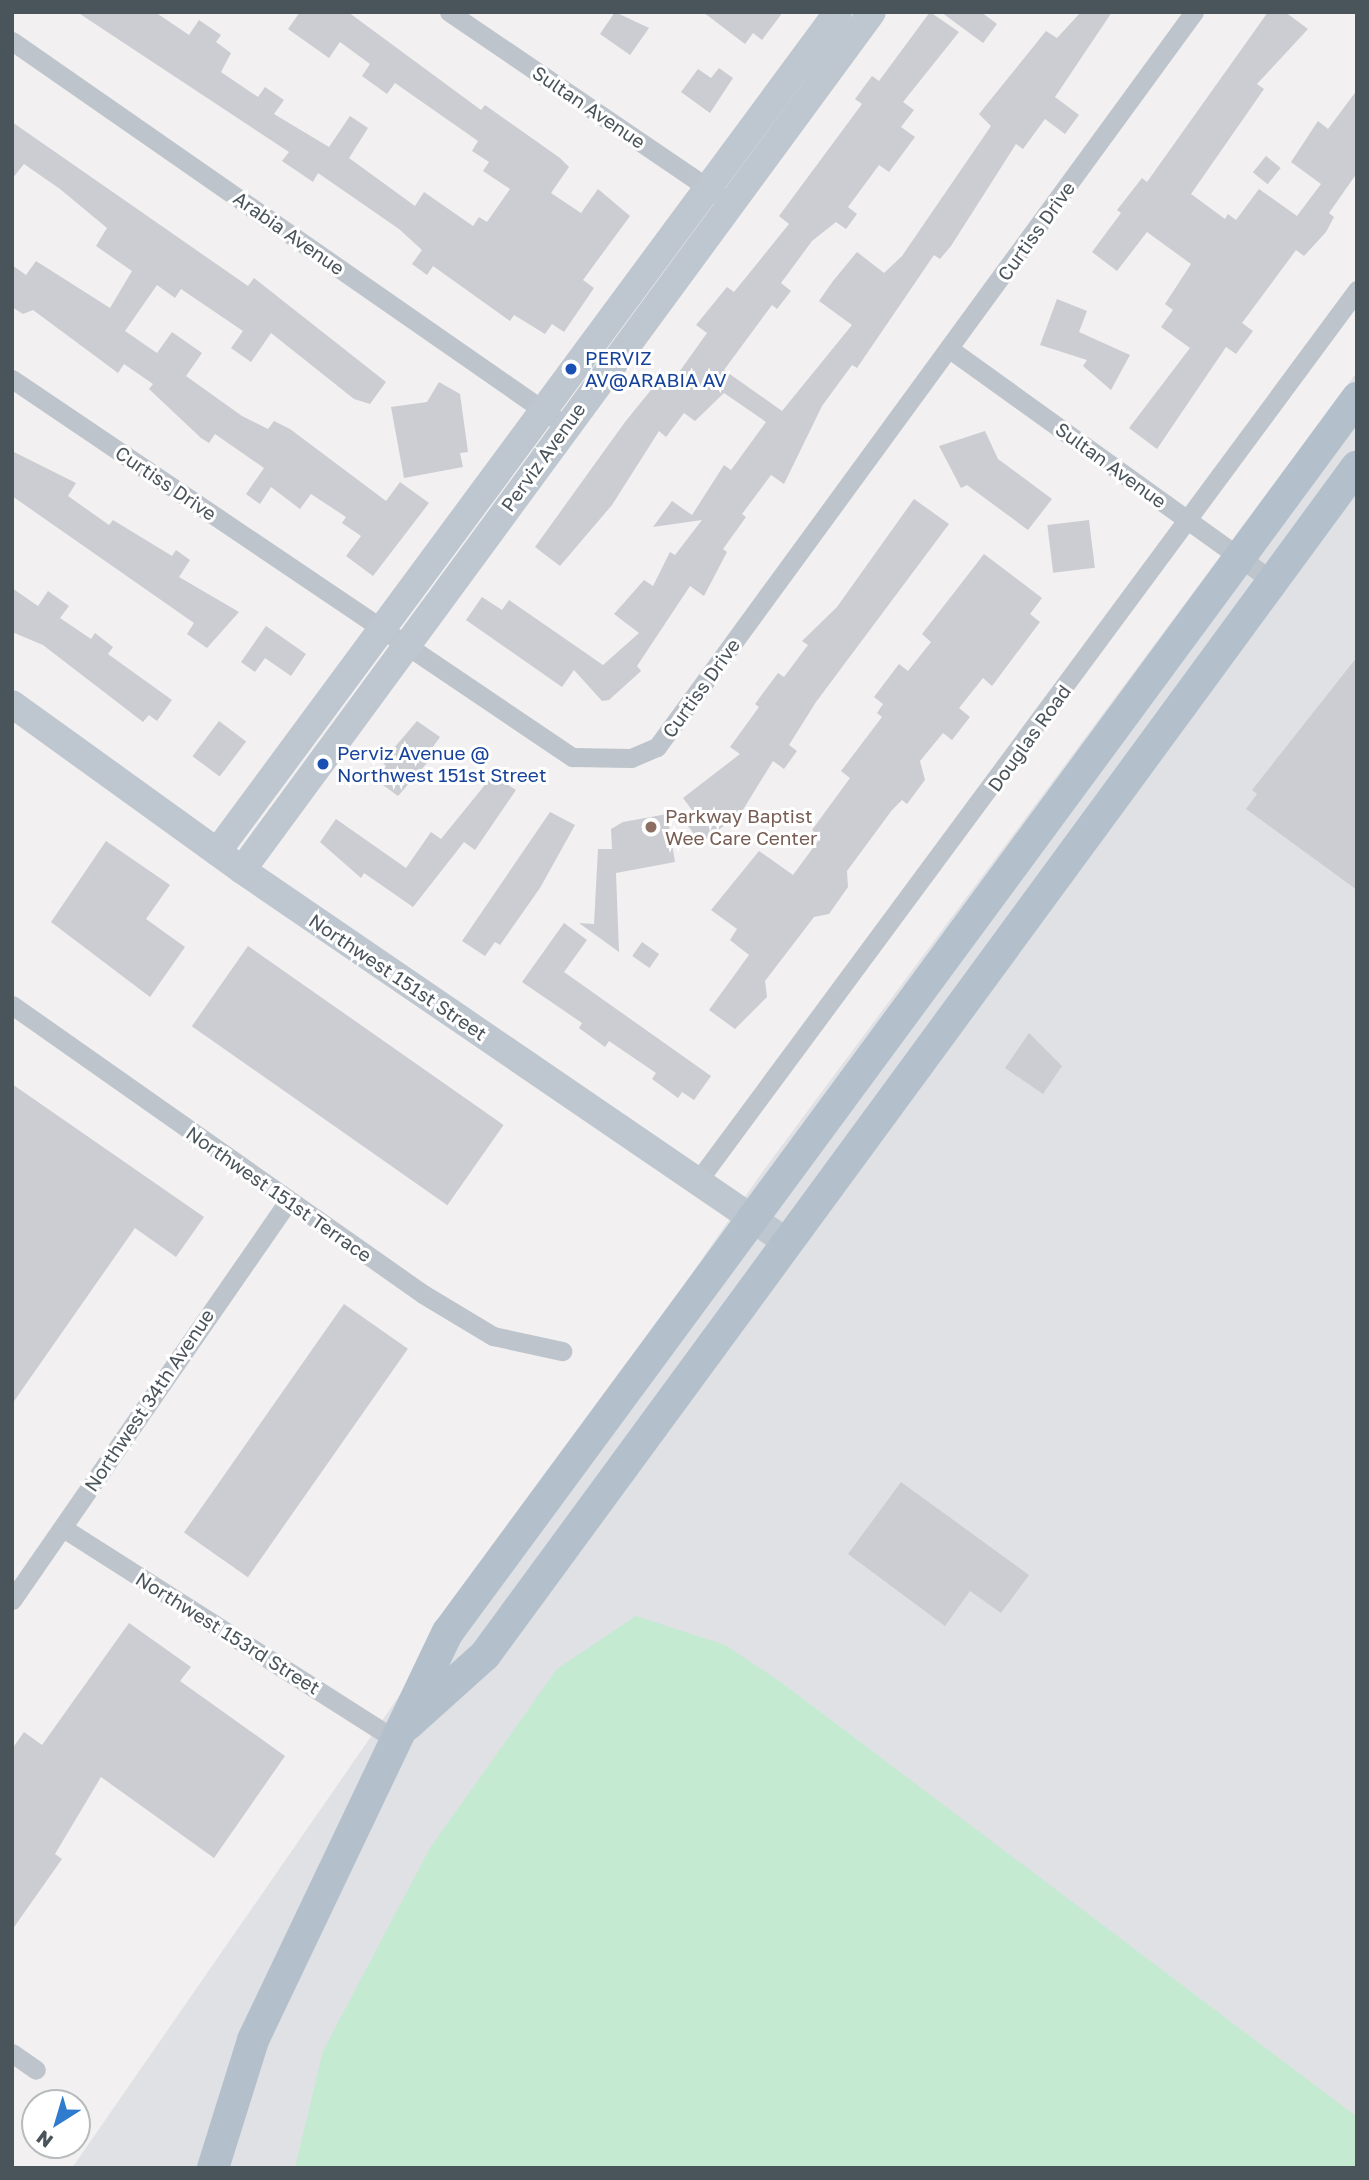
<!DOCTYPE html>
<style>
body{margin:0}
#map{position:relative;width:1369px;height:2180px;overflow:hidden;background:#f2f0f0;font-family:"Golos Text",sans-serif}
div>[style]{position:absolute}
.airport>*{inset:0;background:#dfe1e4}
.green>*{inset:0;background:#c4ead1}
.building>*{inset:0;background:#cbcdd2;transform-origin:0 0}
.street>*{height:19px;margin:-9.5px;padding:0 9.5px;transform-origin:9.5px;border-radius:9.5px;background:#bdc4cb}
.secondary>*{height:28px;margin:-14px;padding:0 14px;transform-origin:14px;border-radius:14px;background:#bec7cf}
.primary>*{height:32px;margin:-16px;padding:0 16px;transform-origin:16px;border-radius:16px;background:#b3c0cb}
.dots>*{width:19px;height:19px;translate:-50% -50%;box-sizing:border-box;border:4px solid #fff;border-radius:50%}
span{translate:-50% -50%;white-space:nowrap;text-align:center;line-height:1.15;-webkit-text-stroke:6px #fff;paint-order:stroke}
.street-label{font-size:19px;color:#4a545b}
.transit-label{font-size:19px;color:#164399}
.left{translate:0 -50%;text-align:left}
.education-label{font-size:19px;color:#785e54}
.frame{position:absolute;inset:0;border:14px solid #4a545b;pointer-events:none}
.north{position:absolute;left:21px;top:2089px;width:70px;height:70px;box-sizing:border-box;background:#fff;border:2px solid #b7bbbd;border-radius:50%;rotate:217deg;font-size:19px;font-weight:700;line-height:28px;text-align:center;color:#4a545b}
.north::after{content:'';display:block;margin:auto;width:24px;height:32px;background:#2f7bcd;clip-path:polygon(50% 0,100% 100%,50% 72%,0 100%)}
</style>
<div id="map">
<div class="airport">
<i style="clip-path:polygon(1357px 372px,1357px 2168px,72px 2168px,763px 1171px)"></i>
</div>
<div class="green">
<i style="clip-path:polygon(636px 1616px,725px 1645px,782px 1683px,1357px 2117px,1357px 2168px,295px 2168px,323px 2051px,430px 1848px,557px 1669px)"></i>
</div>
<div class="building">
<i style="clip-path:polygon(77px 12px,155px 12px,189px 35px,199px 20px,221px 35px,216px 42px,231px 53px,221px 72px,258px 97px,265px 87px,284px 100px,274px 114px,329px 147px,350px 116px,368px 128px,349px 158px,415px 206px,424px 192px,473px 226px,479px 217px,487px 222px,510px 189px,483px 171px,489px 162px,472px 151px,478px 141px,395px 83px,387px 94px,362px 76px,370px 64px,340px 42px,329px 58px,288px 29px,300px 12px,348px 12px,481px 110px,485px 105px,560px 158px,569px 167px,551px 193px,581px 213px,598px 189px,630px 216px,583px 280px,594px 288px,564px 332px,552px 324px,545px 334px,514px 315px,510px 321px,433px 266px,427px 275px,412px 264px,422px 250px,399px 229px,318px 173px,313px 182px,282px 161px,289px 152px)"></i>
<i style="clip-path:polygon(615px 12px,649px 28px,630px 55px,600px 34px)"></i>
<i style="clip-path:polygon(703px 12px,783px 12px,762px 40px,753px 33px,745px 44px)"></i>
<i style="clip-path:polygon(930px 12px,959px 32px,903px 102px,914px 110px,901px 127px,915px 137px,889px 172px,879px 165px,848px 207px,857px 214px,846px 229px,836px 222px,812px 241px,781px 283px,791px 291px,777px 309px,772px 305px,724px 370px,782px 411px,852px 325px,819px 301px,833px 281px,857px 252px,884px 273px,902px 256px,991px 126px,979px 114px,1046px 31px,1057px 38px,1081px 12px,1112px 12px,1055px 97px,1079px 115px,1065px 134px,1045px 119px,1023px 149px,1016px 144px,951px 246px,940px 259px,934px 255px,857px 368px,852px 365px,822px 406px,784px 484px,771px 475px,742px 514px,746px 517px,723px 549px,727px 552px,704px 596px,690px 586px,637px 666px,641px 671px,609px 700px,602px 701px,574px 670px,562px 687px,466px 620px,482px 597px,502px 610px,509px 600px,603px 665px,639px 633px,614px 614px,644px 580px,653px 586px,670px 552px,675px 555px,702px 520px,653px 527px,672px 501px,692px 515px,724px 465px,731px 470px,766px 422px,724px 393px,695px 421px,684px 413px,666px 437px,659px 431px,612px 505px,560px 566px,535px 547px,625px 422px,659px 380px,665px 384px,677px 375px,707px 333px,696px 325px,727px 287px,734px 292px,789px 224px,779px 216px,862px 104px,855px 99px,872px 76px,879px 81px)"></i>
<i style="clip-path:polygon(941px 12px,981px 12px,997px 24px,983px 43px)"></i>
<i style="clip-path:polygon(1268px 12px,1285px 12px,1308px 29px,1257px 84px,1264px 89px,1191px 194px,1225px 219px,1228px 214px,1236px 220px,1259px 189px,1297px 216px,1321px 184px,1291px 162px,1318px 121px,1328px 129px,1357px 90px,1357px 173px,1329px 213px,1334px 217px,1326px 232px,1304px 256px,1296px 250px,1242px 323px,1253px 331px,1236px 354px,1226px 347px,1157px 449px,1129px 428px,1190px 348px,1161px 327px,1173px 310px,1165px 304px,1191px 264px,1147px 232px,1117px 271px,1092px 252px,1121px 213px,1117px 210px,1142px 178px,1147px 182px)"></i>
<i style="clip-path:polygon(719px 68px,733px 78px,710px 113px,681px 92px,698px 69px,711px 78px)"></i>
<i style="clip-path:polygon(12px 122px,248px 286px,254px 278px,386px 382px,370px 404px,354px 399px,271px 333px,251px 362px,231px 348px,243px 331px,181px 289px,175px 298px,157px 285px,125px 331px,157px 353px,172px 332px,202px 353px,186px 376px,242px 416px,268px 429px,274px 421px,290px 429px,386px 501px,400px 482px,429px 503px,373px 576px,346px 556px,361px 536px,342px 523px,346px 517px,311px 494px,300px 509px,271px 487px,260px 504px,246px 494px,264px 468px,215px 434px,209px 443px,201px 438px,149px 389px,153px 384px,124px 364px,118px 373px,33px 310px,23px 314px,12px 307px,12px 265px,26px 275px,36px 261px,110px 308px,132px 271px,96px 246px,107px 228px,60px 189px,24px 164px,12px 179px)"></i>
<i style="left:1266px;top:156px;width:19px;height:21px;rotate:39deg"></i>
<i style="clip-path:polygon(1057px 299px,1087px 311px,1079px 332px,1130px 355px,1111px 390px,1083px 366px,1087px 360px,1040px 345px)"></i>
<i style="clip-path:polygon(439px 382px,460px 394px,468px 452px,460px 453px,463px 467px,404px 478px,391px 407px,427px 402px)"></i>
<i style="clip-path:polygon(985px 431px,998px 459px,1052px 499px,1028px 530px,967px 485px,961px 488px,939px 446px)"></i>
<i style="clip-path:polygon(12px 451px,76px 483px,68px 496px,109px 525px,113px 520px,172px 556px,176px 550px,190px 560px,179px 577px,239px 612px,207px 648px,187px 634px,194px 623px,12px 496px)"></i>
<i style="clip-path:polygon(914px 499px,949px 524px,816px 702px,789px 745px,797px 751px,784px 769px,773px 761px,741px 813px,701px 843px,677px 812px,692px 810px,683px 798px,740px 754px,730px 747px,759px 707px,755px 704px,778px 673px,784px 677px,808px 645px,802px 641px,837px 607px)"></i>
<i style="left:1089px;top:520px;width:48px;height:42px;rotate:83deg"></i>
<i style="clip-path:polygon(984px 554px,1042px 598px,1030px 614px,1040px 622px,992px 686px,983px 678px,959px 708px,970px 717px,952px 740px,943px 733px,920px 761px,925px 780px,907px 804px,902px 800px,892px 810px,847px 871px,848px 887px,829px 914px,814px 917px,765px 981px,767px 997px,735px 1029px,709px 1010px,749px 955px,730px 940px,737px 929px,711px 910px,759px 851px,793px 875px,821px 837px,812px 830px,850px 778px,841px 771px,882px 717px,877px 713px,883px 704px,874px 697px,899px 664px,908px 671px,931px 642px,922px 634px)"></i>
<i style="clip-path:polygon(12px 588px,38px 606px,48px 591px,69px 606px,60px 618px,91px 639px,95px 633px,113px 647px,108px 654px,172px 700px,157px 721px,149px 715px,143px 722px,43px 645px,12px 632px)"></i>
<i style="clip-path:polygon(266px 626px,306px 654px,291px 676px,265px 658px,255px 672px,241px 662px)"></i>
<i style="clip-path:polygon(1357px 657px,1357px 890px,1246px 809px,1257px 794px,1252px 790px)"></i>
<i style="left:219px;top:721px;width:34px;height:44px;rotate:37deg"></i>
<i style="clip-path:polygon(417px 721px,440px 737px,430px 751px,435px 754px,398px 796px,376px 780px,386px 766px,382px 762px)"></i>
<i style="clip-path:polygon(493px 775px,516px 790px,475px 850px,464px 842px,413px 907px,364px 873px,361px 878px,320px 842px,336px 819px,406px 868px,431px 832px,441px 839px)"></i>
<i style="clip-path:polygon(550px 812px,575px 825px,540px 888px,500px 945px,495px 942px,485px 956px,462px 941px)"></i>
<i style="clip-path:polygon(667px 814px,675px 862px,616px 873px,619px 952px,579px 923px,594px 924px,598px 849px,612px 849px,611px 829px,623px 822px)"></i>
<i style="clip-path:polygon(106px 841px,170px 885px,146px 919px,185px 947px,150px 997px,51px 922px)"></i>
<i style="clip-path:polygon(564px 923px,587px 940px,564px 972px,711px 1076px,694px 1100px,682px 1092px,678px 1098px,652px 1079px,656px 1073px,609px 1041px,605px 1047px,579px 1028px,582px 1023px,522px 982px)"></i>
<i style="left:642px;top:942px;width:21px;height:17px;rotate:35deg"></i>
<i style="left:248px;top:946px;width:312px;height:98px;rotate:35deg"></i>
<i style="clip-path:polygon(1029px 1033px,1062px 1066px,1043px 1094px,1005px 1068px)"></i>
<i style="clip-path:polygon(12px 1084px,204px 1217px,176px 1257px,135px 1228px,12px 1404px)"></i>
<i style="left:344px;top:1304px;width:78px;height:279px;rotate:35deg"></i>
<i style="clip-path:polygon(901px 1482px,1029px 1575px,1001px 1613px,970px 1591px,945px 1626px,848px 1554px)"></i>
<i style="clip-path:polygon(129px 1623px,191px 1667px,180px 1681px,285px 1756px,214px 1858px,101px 1777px,55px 1854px,62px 1859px,12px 1930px,12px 1749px,24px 1732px,42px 1745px)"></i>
</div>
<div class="street">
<i style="left:449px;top:12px;width:324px;rotate:34.2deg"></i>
<i style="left:12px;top:41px;width:659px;rotate:34.8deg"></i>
<i style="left:951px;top:350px;width:395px;rotate:35.7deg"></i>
<i style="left:12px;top:379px;width:676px;rotate:34.02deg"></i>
<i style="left:572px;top:757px;width:59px;rotate:1deg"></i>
<i style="left:631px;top:758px;width:28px;rotate:-23deg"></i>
<i style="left:657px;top:747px;width:910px;rotate:-53.85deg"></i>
<i style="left:12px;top:1005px;width:502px;rotate:35.11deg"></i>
<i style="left:423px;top:1294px;width:82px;rotate:31deg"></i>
<i style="left:493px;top:1336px;width:71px;rotate:12.3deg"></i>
<i style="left:697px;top:1182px;width:1110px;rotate:-53.5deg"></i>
<i style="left:63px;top:1528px;width:391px;rotate:32.5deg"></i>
<i style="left:12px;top:1600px;width:485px;rotate:-55.3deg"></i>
<i style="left:12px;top:2053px;width:29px;rotate:35deg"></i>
</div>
<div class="secondary">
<i style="left:12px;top:704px;width:284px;rotate:35.8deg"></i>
<i style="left:242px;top:870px;width:661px;rotate:34.34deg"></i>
<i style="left:217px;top:852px;width:1045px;rotate:-53.53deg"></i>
<i style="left:242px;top:870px;width:1064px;rotate:-53.71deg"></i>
</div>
<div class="primary">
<i style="left:407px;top:1725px;width:105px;rotate:-41.9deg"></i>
<i style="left:485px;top:1655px;width:1474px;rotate:-53.74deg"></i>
<i style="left:213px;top:2168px;width:134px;rotate:-72.6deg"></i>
<i style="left:253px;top:2040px;width:452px;rotate:-64.5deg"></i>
<i style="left:448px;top:1632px;width:1533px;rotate:-53.62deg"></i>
</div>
<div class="dots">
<i style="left:571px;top:369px;background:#1a4fb4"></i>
<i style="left:323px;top:764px;background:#1a4fb4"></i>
<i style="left:651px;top:827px;background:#8d6e63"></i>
</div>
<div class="street-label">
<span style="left:589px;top:107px;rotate:34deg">Sultan Avenue</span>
<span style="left:1036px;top:231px;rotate:-54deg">Curtiss Drive</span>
<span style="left:289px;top:233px;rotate:35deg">Arabia Avenue</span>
<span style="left:543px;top:457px;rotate:-54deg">Perviz Avenue</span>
<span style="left:1111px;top:465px;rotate:36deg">Sultan Avenue</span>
<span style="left:166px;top:483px;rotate:34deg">Curtiss Drive</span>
<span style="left:701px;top:688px;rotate:-54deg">Curtiss Drive</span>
<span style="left:1029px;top:738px;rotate:-54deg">Douglas Road</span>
<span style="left:398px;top:977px;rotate:34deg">Northwest 151st Street</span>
<span style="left:279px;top:1194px;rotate:35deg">Northwest 151st Terrace</span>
<span style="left:149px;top:1400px;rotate:-56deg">Northwest 34th Avenue</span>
<span style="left:228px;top:1633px;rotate:32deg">Northwest 153rd Street</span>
</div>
<div class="transit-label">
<span class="left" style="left:585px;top:369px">PERVIZ<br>AV@ARABIA AV</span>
<span class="left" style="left:337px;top:764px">Perviz Avenue @<br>Northwest 151st Street</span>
</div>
<div class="education-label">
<span class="left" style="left:665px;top:827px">Parkway Baptist<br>Wee Care Center</span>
</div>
<div class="frame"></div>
<div class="north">N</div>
</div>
